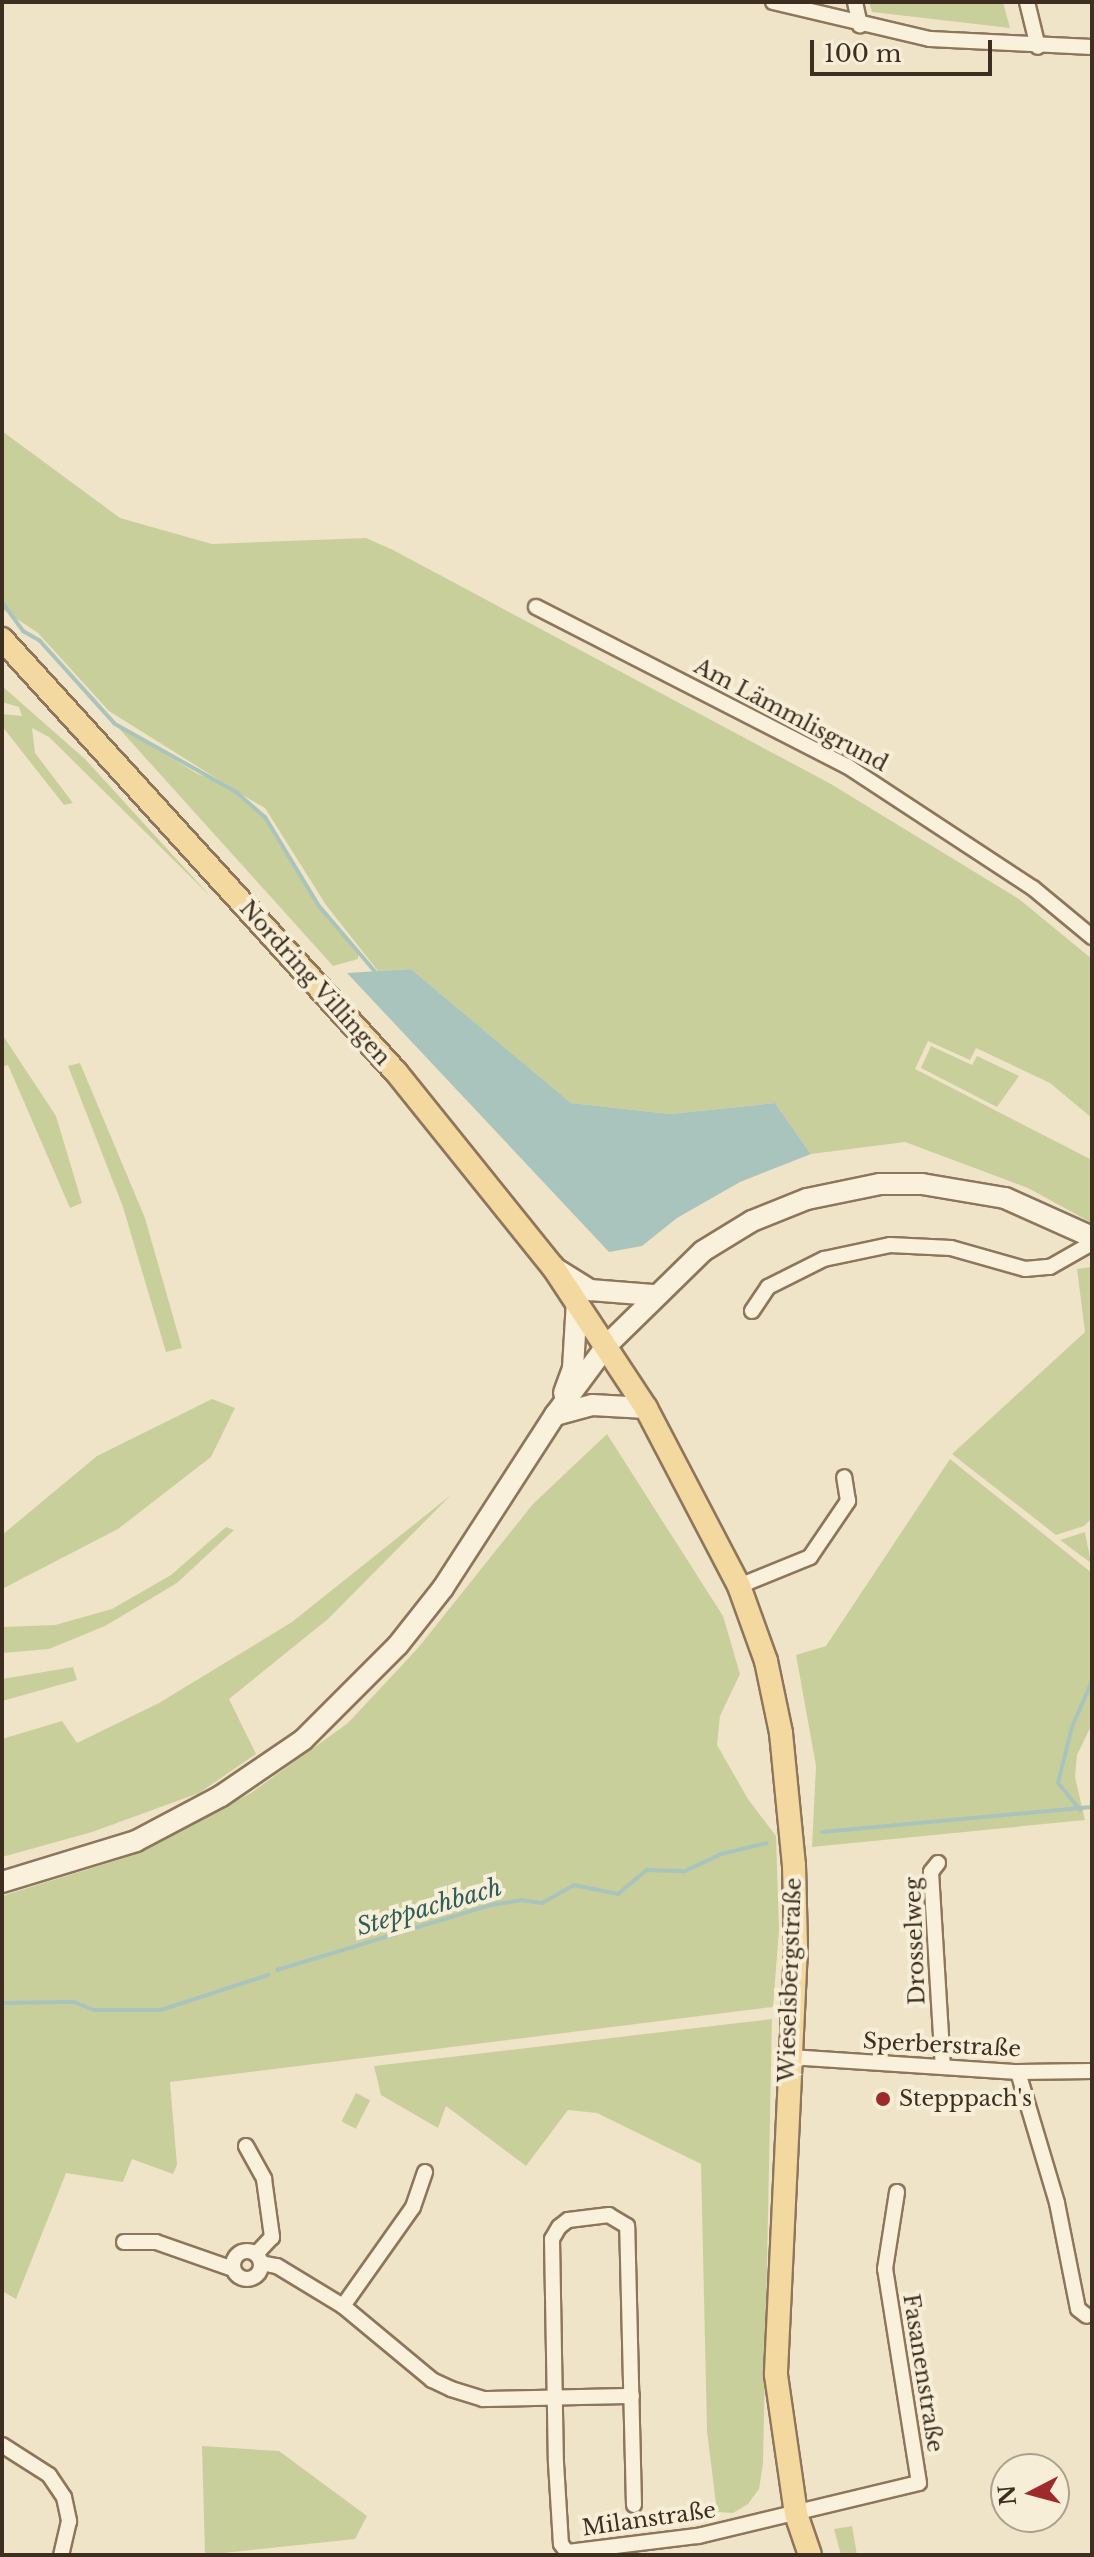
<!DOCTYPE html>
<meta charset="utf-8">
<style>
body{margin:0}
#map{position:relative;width:1094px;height:2557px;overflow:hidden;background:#f0e4c8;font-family:"Libre Baskerville",serif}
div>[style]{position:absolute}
.green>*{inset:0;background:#c9cf9b;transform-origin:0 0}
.water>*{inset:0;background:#a9c4bc}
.stream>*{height:4px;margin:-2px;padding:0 2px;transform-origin:2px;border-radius:2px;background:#a9c4bc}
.roads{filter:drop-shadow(2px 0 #8d765c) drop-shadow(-2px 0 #8d765c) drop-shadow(0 2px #8d765c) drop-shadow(0 -2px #8d765c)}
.street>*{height:14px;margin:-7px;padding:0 7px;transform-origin:7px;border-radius:7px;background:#faf1dc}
.street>.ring{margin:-7px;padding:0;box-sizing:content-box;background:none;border:14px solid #faf1dc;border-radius:50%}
.secondary>*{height:20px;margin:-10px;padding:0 10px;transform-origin:10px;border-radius:10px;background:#faf1dc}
.primary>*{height:22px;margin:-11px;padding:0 11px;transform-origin:11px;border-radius:11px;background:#f3d9a0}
.dots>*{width:22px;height:22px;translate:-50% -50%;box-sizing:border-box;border:4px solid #f7eed8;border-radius:50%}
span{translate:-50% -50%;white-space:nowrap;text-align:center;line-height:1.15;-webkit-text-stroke:8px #f7eed8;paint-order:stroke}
.street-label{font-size:22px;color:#3d2e20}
.poi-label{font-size:22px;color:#3d2e20}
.left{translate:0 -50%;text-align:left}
.water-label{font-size:24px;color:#2f5d5a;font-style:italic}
.frame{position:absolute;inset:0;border:4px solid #3d2e20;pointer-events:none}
.north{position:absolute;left:990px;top:2453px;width:80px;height:80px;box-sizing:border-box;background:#f7eed8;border:2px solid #ada18e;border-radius:50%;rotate:264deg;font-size:22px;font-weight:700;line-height:32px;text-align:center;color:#3d2e20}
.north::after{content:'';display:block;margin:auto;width:28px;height:36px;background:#9e2a2b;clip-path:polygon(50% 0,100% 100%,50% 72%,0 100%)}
.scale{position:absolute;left:810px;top:40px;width:182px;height:36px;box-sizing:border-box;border:4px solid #3d2e20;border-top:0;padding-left:10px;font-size:24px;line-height:28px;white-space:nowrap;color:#3d2e20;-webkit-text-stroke:6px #f7eed8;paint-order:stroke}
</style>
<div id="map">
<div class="green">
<i style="clip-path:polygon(869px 2px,1003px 2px,1010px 28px,872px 12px)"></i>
<i style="clip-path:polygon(2px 431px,120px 518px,212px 544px,366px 538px,393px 550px,831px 784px,1019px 899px,1092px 959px,1092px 1118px,1050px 1083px,976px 1048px,970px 1060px,928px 1041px,915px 1069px,1092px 1160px,1092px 1223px,1028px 1188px,905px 1142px,811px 1154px,775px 1103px,670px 1114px,571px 1103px,411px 969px,378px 971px,326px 905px,265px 808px,237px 792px,265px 817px,319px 906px,358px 951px,358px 959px,333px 966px,114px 723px,196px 773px,235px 790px,109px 711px,38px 633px,2px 609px)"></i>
<i style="clip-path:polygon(2px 686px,85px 759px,212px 898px,49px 737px,32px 728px,35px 753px,73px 803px,64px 805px,2px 726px,2px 714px,22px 716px,19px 707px,2px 702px)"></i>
<i style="clip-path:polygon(2px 1034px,56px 1116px,82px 1203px,70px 1208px,8px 1065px,2px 1067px)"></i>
<i style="clip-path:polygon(931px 1046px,972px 1065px,977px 1056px,1019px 1076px,997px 1107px,921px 1068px)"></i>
<i style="clip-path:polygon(80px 1063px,145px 1218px,182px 1348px,166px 1352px,123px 1207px,68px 1066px)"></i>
<i style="clip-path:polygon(1092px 1267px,1092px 1518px,1084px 1526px,1056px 1535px,952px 1454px,1085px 1332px,1077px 1269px)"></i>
<i style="clip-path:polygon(212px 1399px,235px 1408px,211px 1457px,118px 1529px,2px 1589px,2px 1535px,97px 1456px)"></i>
<i style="clip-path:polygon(607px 1434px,723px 1616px,740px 1674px,720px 1716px,717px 1745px,748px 1799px,776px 1836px,779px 1930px,773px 2007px,170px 2082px,177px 2165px,173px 2174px,132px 2159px,123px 2182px,66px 2173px,16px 2299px,2px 2291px,2px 1896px,121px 1859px,251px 1793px,348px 1723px,418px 1648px,533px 1504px)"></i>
<i style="clip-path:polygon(950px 1459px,1092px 1573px,1092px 1724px,1077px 1755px,1075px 1777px,1085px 1820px,812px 1847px,816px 1766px,796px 1655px,826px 1646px)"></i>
<i style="clip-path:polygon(451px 1495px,328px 1619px,229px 1699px,256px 1754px,199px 1793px,92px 1832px,2px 1857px,2px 1739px,62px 1721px,77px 1743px,159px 1703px,292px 1622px)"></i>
<i style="clip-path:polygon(226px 1527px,234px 1530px,177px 1583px,105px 1626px,49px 1649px,2px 1653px,2px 1627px,55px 1625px,112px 1609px,171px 1575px)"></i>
<i style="clip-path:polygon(1085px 1532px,1091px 1563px,1060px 1540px)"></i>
<i style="clip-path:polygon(73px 1667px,77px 1680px,2px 1701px,2px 1679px)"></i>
<i style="clip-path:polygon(772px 2019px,763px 2464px,759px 2489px,748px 2504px,733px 2513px,717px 2512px,707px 2431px,701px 2164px,597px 2113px,568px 2110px,526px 2166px,446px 2106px,438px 2128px,381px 2095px,374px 2066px)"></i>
<i style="left:356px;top:2093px;width:16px;height:32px;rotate:27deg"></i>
<i style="clip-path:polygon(202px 2446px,279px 2451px,367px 2516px,355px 2539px,205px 2555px)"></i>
<i style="clip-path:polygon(852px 2526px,857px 2555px,841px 2555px,834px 2529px)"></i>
</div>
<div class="water">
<i style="clip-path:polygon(411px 969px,571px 1103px,670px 1114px,775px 1103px,811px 1154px,740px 1182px,677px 1218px,642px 1246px,609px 1252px,347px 973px)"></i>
</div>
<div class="stream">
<i style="left:2px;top:602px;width:36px;rotate:54deg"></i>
<i style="left:23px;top:631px;width:20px;rotate:30deg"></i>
<i style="left:40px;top:641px;width:112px;rotate:47.9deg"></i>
<i style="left:115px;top:724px;width:139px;rotate:29.3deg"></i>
<i style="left:236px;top:792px;width:38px;rotate:41deg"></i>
<i style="left:265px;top:817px;width:104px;rotate:58.8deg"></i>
<i style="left:319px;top:906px;width:89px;rotate:49.5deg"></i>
<i style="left:1080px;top:1810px;width:35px;rotate:-129deg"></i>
<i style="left:1058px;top:1783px;width:58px;rotate:-76deg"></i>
<i style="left:1072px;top:1727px;width:50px;rotate:-66.5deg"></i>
<i style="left:822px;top:1832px;width:271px;rotate:-5.3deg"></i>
<i style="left:277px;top:1970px;width:224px;rotate:-16.9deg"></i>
<i style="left:491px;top:1905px;width:31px;rotate:-9deg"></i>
<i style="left:522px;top:1900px;width:20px;rotate:9deg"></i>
<i style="left:542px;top:1903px;width:37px;rotate:-29deg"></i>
<i style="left:574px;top:1885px;width:45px;rotate:11.6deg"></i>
<i style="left:618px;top:1894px;width:38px;rotate:-40deg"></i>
<i style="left:647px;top:1870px;width:38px;rotate:2deg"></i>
<i style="left:685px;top:1871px;width:40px;rotate:-25deg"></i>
<i style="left:721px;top:1854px;width:47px;rotate:-13.4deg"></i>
<i style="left:2px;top:2003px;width:72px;rotate:-0.8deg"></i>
<i style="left:74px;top:2002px;width:22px;rotate:22deg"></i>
<i style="left:94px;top:2010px;width:67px"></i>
<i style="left:161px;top:2010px;width:113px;rotate:-18.1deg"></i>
</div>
<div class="roads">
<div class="street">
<i style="left:773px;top:2px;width:161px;rotate:13.3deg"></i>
<i style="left:930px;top:39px;width:162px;rotate:2.8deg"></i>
<i style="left:855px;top:2px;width:24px;rotate:78deg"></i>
<i style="left:1027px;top:2px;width:46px;rotate:76.3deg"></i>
<i style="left:536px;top:607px;width:349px;rotate:27.1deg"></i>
<i style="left:847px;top:766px;width:222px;rotate:33.3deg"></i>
<i style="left:1033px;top:888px;width:77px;rotate:39.7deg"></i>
<i style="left:752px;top:1311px;width:29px;rotate:-56deg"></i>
<i style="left:768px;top:1287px;width:63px;rotate:-26.6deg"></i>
<i style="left:824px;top:1259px;width:67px;rotate:-12deg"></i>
<i style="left:890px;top:1245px;width:61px;rotate:2.8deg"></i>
<i style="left:951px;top:1248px;width:77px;rotate:15.8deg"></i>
<i style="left:1025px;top:1269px;width:25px;rotate:-5deg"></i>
<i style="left:1050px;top:1267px;width:48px;rotate:-29.7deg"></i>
<i style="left:739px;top:1586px;width:77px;rotate:-22.2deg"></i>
<i style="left:810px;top:1557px;width:68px;rotate:-55.8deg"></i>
<i style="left:848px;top:1501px;width:24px;rotate:-99deg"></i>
<i style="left:938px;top:1863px;width:11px;rotate:128deg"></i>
<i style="left:931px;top:1872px;width:195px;rotate:86.5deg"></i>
<i style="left:790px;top:2057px;width:228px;rotate:3.8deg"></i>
<i style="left:1018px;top:2072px;width:74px;rotate:-0.8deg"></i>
<i style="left:1018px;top:2072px;width:137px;rotate:73.4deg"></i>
<i style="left:1057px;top:2203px;width:108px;rotate:78.8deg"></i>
<i style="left:1078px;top:2309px;width:11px;rotate:38deg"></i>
<i style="left:246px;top:2146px;width:38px;rotate:61deg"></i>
<i style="left:264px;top:2179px;width:59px;rotate:82.1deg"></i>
<i style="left:272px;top:2237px;width:23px;rotate:133deg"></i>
<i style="left:124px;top:2242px;width:32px"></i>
<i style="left:156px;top:2242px;width:82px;rotate:19.3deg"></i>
<i class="ring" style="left:233px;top:2251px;width:14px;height:14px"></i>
<i style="left:261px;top:2263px;width:16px;rotate:11deg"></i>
<i style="left:277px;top:2266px;width:77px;rotate:31.2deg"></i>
<i style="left:343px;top:2306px;width:116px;rotate:39.7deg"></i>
<i style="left:432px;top:2380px;width:21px;rotate:25deg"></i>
<i style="left:451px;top:2389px;width:34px;rotate:17deg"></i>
<i style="left:483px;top:2399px;width:149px;rotate:-1.2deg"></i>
<i style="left:343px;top:2306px;width:121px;rotate:-54.7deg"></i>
<i style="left:413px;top:2207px;width:37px;rotate:-71deg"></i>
<i style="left:2px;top:2445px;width:56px;rotate:32.6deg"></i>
<i style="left:49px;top:2475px;width:27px;rotate:56deg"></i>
<i style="left:64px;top:2497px;width:25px;rotate:78deg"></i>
<i style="left:69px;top:2521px;width:35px;rotate:103deg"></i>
<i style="left:634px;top:2505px;width:279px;rotate:-91.4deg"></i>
<i style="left:627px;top:2226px;width:21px;rotate:-149deg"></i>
<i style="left:609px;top:2215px;width:41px;rotate:173deg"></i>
<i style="left:568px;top:2220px;width:11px;rotate:142deg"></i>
<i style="left:559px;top:2227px;width:14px;rotate:120deg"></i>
<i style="left:552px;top:2239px;width:224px;rotate:89deg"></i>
<i style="left:556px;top:2463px;width:81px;rotate:86.5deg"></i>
<i style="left:561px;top:2544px;width:10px;rotate:53deg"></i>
<i style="left:567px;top:2552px;width:132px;rotate:-7deg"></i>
<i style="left:698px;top:2536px;width:227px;rotate:-13.5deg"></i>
<i style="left:919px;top:2483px;width:217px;rotate:-99deg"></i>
<i style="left:885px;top:2269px;width:78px;rotate:-81.1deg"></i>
</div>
<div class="secondary">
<i style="left:553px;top:1267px;width:44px;rotate:31.9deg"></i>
<i style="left:590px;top:1290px;width:63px;rotate:4.5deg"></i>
<i style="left:564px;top:1393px;width:27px;rotate:-70deg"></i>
<i style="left:573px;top:1368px;width:67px;rotate:-86.6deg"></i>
<i style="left:555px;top:1415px;width:38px;rotate:-15deg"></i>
<i style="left:592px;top:1405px;width:54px;rotate:3.2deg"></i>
<i style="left:2px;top:1882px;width:140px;rotate:-17deg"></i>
<i style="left:136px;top:1841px;width:96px;rotate:-27.9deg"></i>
<i style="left:221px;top:1796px;width:99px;rotate:-34.3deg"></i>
<i style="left:303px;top:1740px;width:134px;rotate:-45deg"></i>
<i style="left:398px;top:1645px;width:73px;rotate:-51.7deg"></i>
<i style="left:443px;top:1588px;width:206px;rotate:-57.1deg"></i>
<i style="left:555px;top:1415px;width:87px;rotate:-53.4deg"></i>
<i style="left:607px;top:1345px;width:134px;rotate:-44.4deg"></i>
<i style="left:703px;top:1251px;width:57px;rotate:-31.5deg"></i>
<i style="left:752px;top:1221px;width:59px;rotate:-21.8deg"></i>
<i style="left:807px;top:1199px;width:75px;rotate:-11.6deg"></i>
<i style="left:880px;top:1184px;width:42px"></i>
<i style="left:922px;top:1184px;width:84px;rotate:9.6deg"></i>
<i style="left:1005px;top:1198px;width:95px;rotate:24.1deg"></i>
</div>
<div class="primary">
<i style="left:2px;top:639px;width:585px;rotate:47.7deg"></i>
<i style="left:396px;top:1072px;width:250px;rotate:51.2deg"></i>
<i style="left:553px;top:1267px;width:169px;rotate:56.6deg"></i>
<i style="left:646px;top:1408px;width:201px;rotate:62.4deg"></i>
<i style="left:739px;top:1586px;width:80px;rotate:70.2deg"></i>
<i style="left:766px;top:1661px;width:74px;rotate:78.2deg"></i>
<i style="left:781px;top:1733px;width:133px;rotate:84.4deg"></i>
<i style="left:794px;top:1865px;width:83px;rotate:88.6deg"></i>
<i style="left:796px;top:1948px;width:427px;rotate:92.7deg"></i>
<i style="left:776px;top:2375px;width:140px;rotate:81.8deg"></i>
<i style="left:796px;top:2514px;width:43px;rotate:71.1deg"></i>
</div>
</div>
<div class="dots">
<i style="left:883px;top:2099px;background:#9e2a2b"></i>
</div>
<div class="street-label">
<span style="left:791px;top:715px;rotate:28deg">Am Lämmlisgrund</span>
<span style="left:315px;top:983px;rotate:48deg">Nordring Villingen</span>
<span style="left:915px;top:1941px;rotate:-92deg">Drosselweg</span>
<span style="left:790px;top:1980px;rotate:-88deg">Wieselsbergstraße</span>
<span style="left:942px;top:2045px;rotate:3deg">Sperberstraße</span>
<span style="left:923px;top:2373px;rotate:81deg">Fasanenstraße</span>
<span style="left:649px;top:2519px;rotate:-8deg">Milanstraße</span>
</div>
<div class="poi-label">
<span class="left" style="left:899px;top:2099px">Stepppach's</span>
</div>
<div class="water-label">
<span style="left:429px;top:1907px;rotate:-16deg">Steppachbach</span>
</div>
<div class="frame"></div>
<div class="north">N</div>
<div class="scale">100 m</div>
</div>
